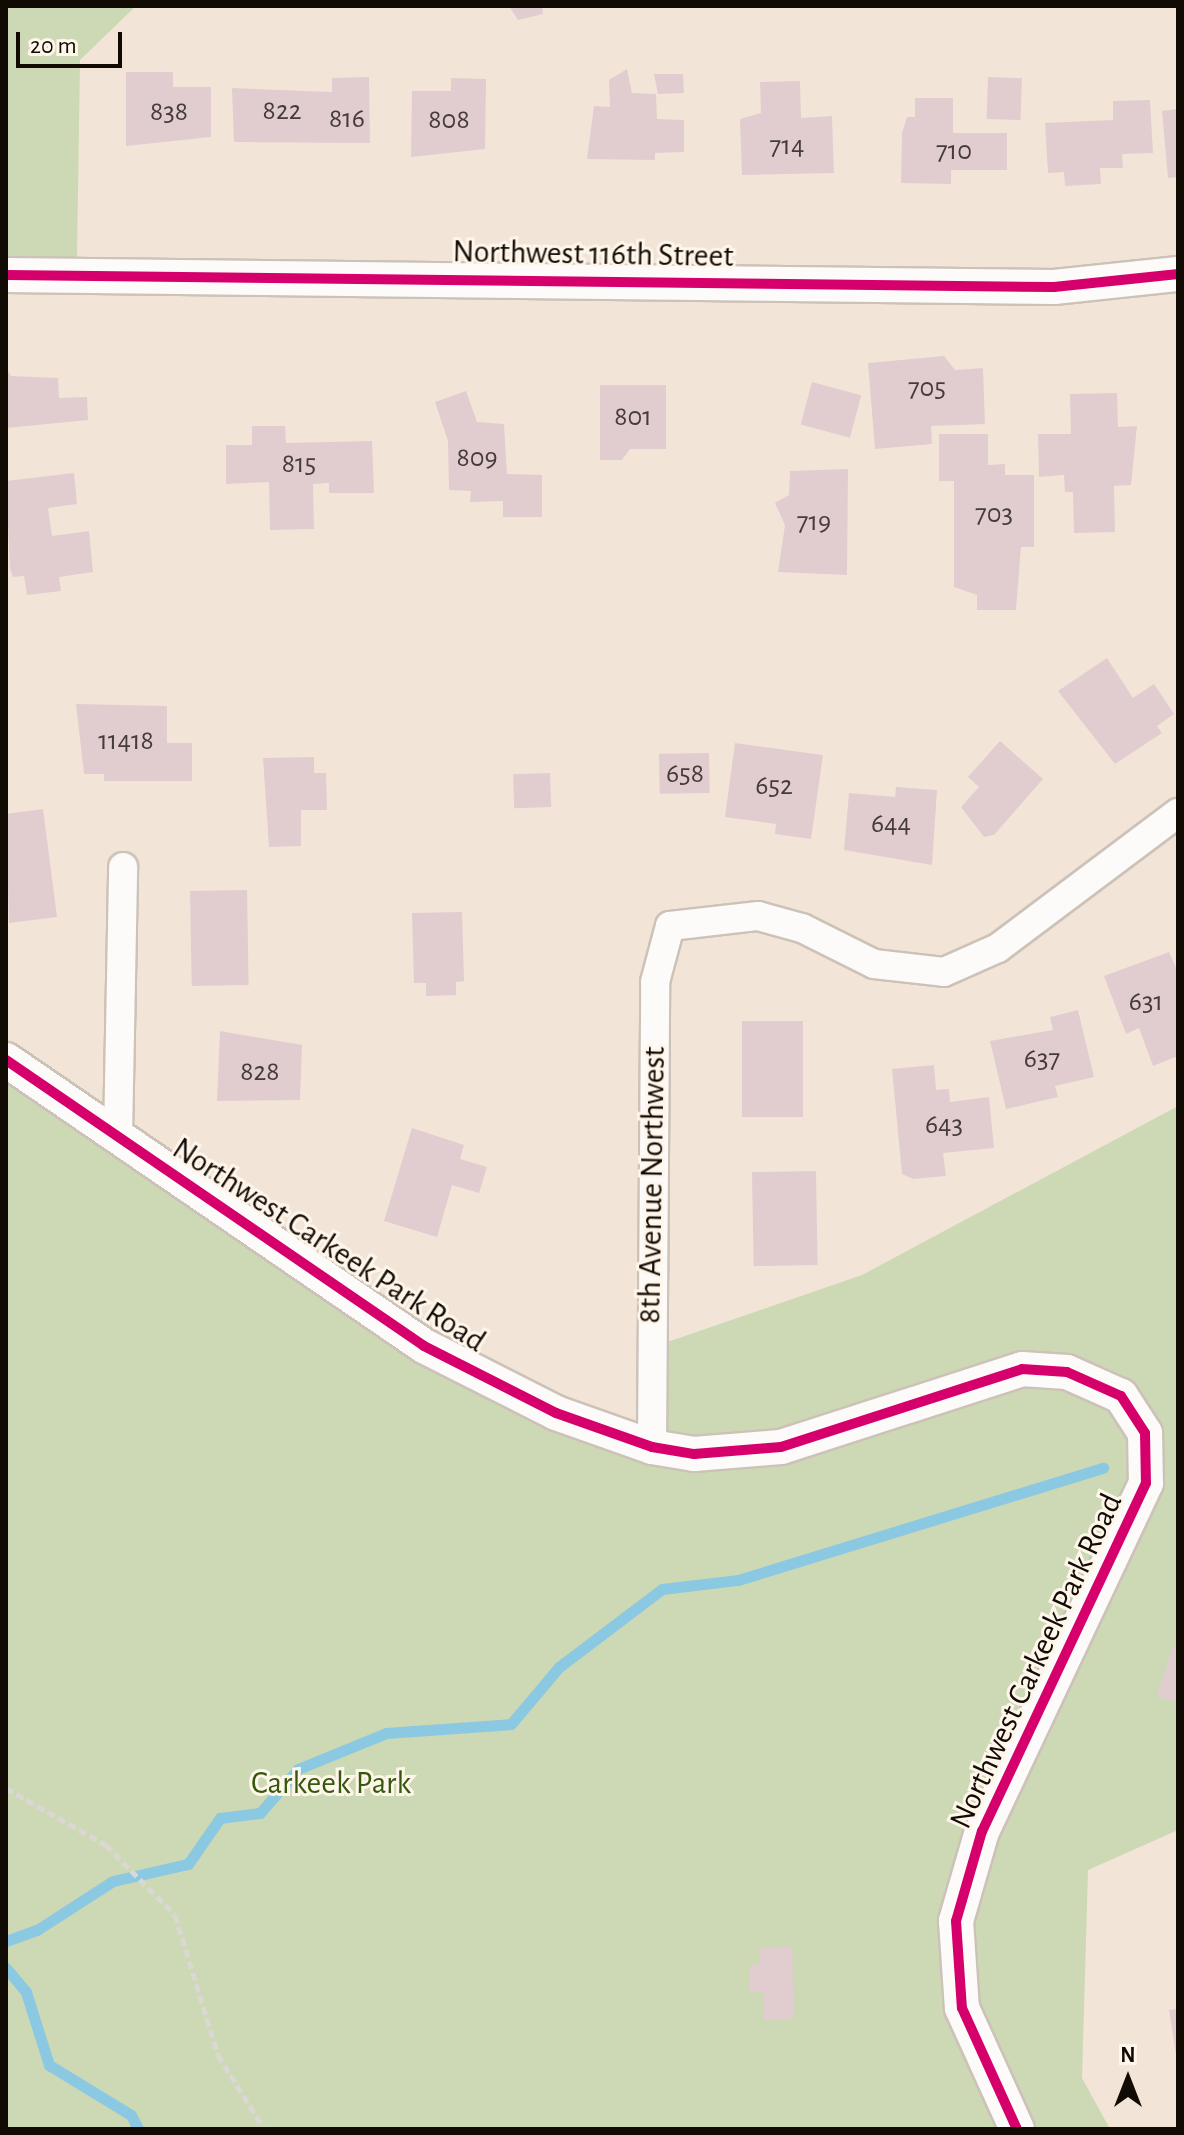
<!DOCTYPE html>
<style>
body{margin:0}
#map{position:relative;width:1184px;height:2135px;overflow:hidden;background:#f2e5d7;font-family:"Alegreya Sans",sans-serif}
div>[style]{position:absolute}
.green>*{inset:0;background:#cdd8b5}
.stream>*{height:11px;margin:-5.5px;padding:0 5.5px;transform-origin:5.5px;border-radius:5.5px;background:#8bc8e2}
.building>*{inset:0;background:#e1cdd0;transform-origin:0 0}
.path>*{height:5px;margin-top:-2.5px;transform-origin:0;background:repeating-linear-gradient(90deg,#dbd7d3 0 8px,transparent 0 12px)}
.roads{filter:drop-shadow(2px 0 #ccc2b8) drop-shadow(-2px 0 #ccc2b8) drop-shadow(0 2px #ccc2b8) drop-shadow(0 -2px #ccc2b8)}
.minor>*{height:28px;margin:-14px;padding:0 14px;transform-origin:14px;border-radius:14px;background:#fdfbf9}
.tertiary>*{height:34px;margin:-17px;padding:0 17px;transform-origin:17px;border-radius:17px;background:#fdfbf9}
.cycleway>*{height:10px;margin:-5px;padding:0 5px;transform-origin:5px;border-radius:5px;background:#d6006c}
span{translate:-50% -50%;white-space:nowrap;text-align:center;line-height:1.15;-webkit-text-stroke:6px #fff6eb;paint-order:stroke}
.number-label{font-size:28px;color:#463c37}
.number-label span{-webkit-text-stroke-width:0}
.street-label{font-size:32px;color:#120b04}
.park-label{font-size:32px;color:#35590c}
.frame{position:absolute;inset:0;border:8px solid #120b04;pointer-events:none}
.north{position:absolute;left:1088px;top:2039px;width:80px;height:80px;-webkit-text-stroke:6px #fff6eb;paint-order:stroke;rotate:0deg;font-size:22px;font-weight:700;line-height:32px;text-align:center;color:#120b04}
.north::after{content:'';display:block;margin:auto;width:28px;height:36px;background:#120b04;clip-path:polygon(50% 0,100% 100%,50% 72%,0 100%)}
.scale{position:absolute;left:16px;top:32px;width:106px;height:36px;box-sizing:border-box;border:4px solid #120b04;border-top:0;padding-left:10px;font-size:24px;line-height:28px;white-space:nowrap;color:#120b04;-webkit-text-stroke:6px #fff6eb;paint-order:stroke}
</style>
<div id="map">
<div class="green">
<i style="clip-path:polygon(6px 6px,136px 6px,80px 60px,77px 258px,6px 258px)"></i>
<i style="clip-path:polygon(6px 1060px,424px 1346px,652px 1446px,650px 1348px,862px 1275px,1178px 1106px,1178px 1830px,1088px 1870px,1082px 2078px,1110px 2129px,6px 2129px)"></i>
</div>
<div class="stream">
<i style="left:6px;top:1941px;width:33px;rotate:-20deg"></i>
<i style="left:37px;top:1930px;width:90px;rotate:-32.8deg"></i>
<i style="left:113px;top:1881px;width:77px;rotate:-12.8deg"></i>
<i style="left:188px;top:1864px;width:56px;rotate:-55.2deg"></i>
<i style="left:220px;top:1818px;width:40px;rotate:-7.1deg"></i>
<i style="left:260px;top:1813px;width:58px;rotate:-49.2deg"></i>
<i style="left:298px;top:1769px;width:95px;rotate:-22.2deg"></i>
<i style="left:386px;top:1733px;width:125px;rotate:-4.1deg"></i>
<i style="left:511px;top:1724px;width:75px;rotate:-49.9deg"></i>
<i style="left:559px;top:1667px;width:129px;rotate:-37.1deg"></i>
<i style="left:662px;top:1589px;width:77px;rotate:-6.8deg"></i>
<i style="left:738px;top:1580px;width:382px;rotate:-17.1deg"></i>
<i style="left:6px;top:1968px;width:31px;rotate:50deg"></i>
<i style="left:26px;top:1992px;width:77px;rotate:72.5deg"></i>
<i style="left:49px;top:2065px;width:96px;rotate:31.4deg"></i>
<i style="left:131px;top:2115px;width:16px;rotate:63deg"></i>
</div>
<div class="building">
<i style="clip-path:polygon(509px 6px,542px 6px,543px 14px,518px 20px)"></i>
<i style="clip-path:polygon(627px 69px,632px 93px,656px 94px,657px 119px,684px 120px,684px 152px,655px 153px,655px 160px,587px 159px,594px 106px,610px 107px,609px 80px)"></i>
<i style="clip-path:polygon(126px 72px,173px 72px,173px 87px,211px 87px,211px 137px,126px 146px)"></i>
<i style="clip-path:polygon(654px 74px,683px 74px,684px 93px,658px 94px)"></i>
<i style="clip-path:polygon(369px 77px,370px 143px,234px 142px,232px 88px,332px 92px,332px 78px)"></i>
<i style="left:988px;top:77px;width:34px;height:42px;rotate:2deg"></i>
<i style="clip-path:polygon(451px 78px,486px 79px,485px 149px,411px 157px,412px 91px,451px 91px)"></i>
<i style="clip-path:polygon(800px 81px,801px 118px,832px 116px,834px 173px,742px 175px,740px 119px,761px 113px,760px 82px)"></i>
<i style="clip-path:polygon(915px 98px,953px 98px,953px 133px,1007px 133px,1007px 170px,951px 170px,951px 184px,901px 183px,902px 133px,907px 117px,915px 117px)"></i>
<i style="clip-path:polygon(1150px 100px,1153px 153px,1122px 154px,1123px 168px,1100px 168px,1101px 184px,1065px 186px,1064px 172px,1048px 173px,1045px 123px,1113px 120px,1113px 101px)"></i>
<i style="clip-path:polygon(1178px 109px,1178px 177px,1168px 178px,1162px 111px)"></i>
<i style="clip-path:polygon(944px 356px,955px 370px,983px 368px,985px 424px,931px 426px,932px 444px,875px 449px,868px 363px)"></i>
<i style="clip-path:polygon(6px 368px,11px 376px,58px 378px,59px 398px,87px 397px,88px 420px,6px 428px)"></i>
<i style="left:812px;top:382px;width:51px;height:44px;rotate:15deg"></i>
<i style="clip-path:polygon(600px 385px,666px 385px,666px 449px,630px 449px,622px 460px,600px 460px)"></i>
<i style="clip-path:polygon(466px 391px,477px 422px,504px 424px,507px 474px,542px 475px,542px 517px,503px 517px,503px 501px,470px 502px,471px 491px,449px 490px,448px 441px,435px 402px)"></i>
<i style="clip-path:polygon(1117px 393px,1118px 427px,1137px 426px,1131px 485px,1114px 486px,1115px 532px,1074px 533px,1073px 492px,1065px 492px,1064px 475px,1039px 477px,1038px 434px,1071px 434px,1070px 394px)"></i>
<i style="clip-path:polygon(252px 426px,285px 426px,286px 443px,372px 441px,374px 493px,329px 493px,329px 483px,313px 484px,314px 529px,270px 530px,269px 482px,226px 484px,226px 445px,252px 445px)"></i>
<i style="clip-path:polygon(939px 434px,988px 434px,988px 465px,1005px 464px,1005px 475px,1034px 475px,1034px 547px,1021px 547px,1016px 610px,977px 610px,977px 595px,954px 587px,954px 481px,939px 481px)"></i>
<i style="clip-path:polygon(848px 469px,847px 575px,778px 572px,785px 525px,775px 503px,789px 495px,790px 471px)"></i>
<i style="clip-path:polygon(74px 473px,77px 504px,48px 508px,52px 536px,89px 531px,93px 572px,59px 577px,61px 591px,27px 595px,24px 576px,13px 577px,10px 569px,6px 481px)"></i>
<i style="clip-path:polygon(1107px 658px,1133px 698px,1154px 684px,1174px 714px,1157px 726px,1162px 733px,1115px 764px,1058px 691px)"></i>
<i style="clip-path:polygon(76px 704px,167px 706px,167px 743px,192px 743px,192px 781px,104px 781px,104px 774px,84px 774px)"></i>
<i style="clip-path:polygon(1000px 741px,1043px 779px,994px 835px,984px 837px,961px 807px,979px 787px,968px 777px)"></i>
<i style="clip-path:polygon(735px 743px,823px 755px,811px 839px,775px 834px,776px 824px,725px 817px)"></i>
<i style="left:709px;top:753px;width:40px;height:50px;rotate:89deg"></i>
<i style="clip-path:polygon(314px 757px,314px 773px,326px 773px,327px 810px,301px 810px,301px 846px,269px 847px,263px 758px)"></i>
<i style="left:550px;top:773px;width:34px;height:37px;rotate:88deg"></i>
<i style="clip-path:polygon(896px 787px,937px 790px,932px 865px,844px 850px,849px 793px,895px 797px)"></i>
<i style="clip-path:polygon(43px 809px,57px 917px,9px 923px,6px 814px)"></i>
<i style="left:247px;top:890px;width:95px;height:57px;rotate:89deg"></i>
<i style="clip-path:polygon(462px 912px,464px 981px,456px 982px,456px 995px,426px 996px,426px 983px,414px 983px,412px 913px)"></i>
<i style="clip-path:polygon(1169px 952px,1178px 972px,1178px 1056px,1153px 1066px,1139px 1028px,1126px 1034px,1104px 976px)"></i>
<i style="clip-path:polygon(1078px 1010px,1094px 1077px,1055px 1086px,1058px 1097px,1006px 1109px,990px 1041px,1053px 1030px,1050px 1017px)"></i>
<i style="left:742px;top:1021px;width:61px;height:96px"></i>
<i style="clip-path:polygon(220px 1031px,302px 1045px,300px 1100px,217px 1101px)"></i>
<i style="clip-path:polygon(934px 1065px,936px 1090px,949px 1089px,950px 1102px,989px 1097px,994px 1148px,943px 1153px,946px 1176px,913px 1179px,902px 1174px,892px 1069px)"></i>
<i style="clip-path:polygon(412px 1128px,464px 1145px,460px 1159px,487px 1167px,479px 1193px,452px 1185px,437px 1237px,384px 1221px)"></i>
<i style="left:816px;top:1171px;width:94px;height:64px;rotate:89deg"></i>
<i style="clip-path:polygon(1173px 1646px,1178px 1647px,1178px 1703px,1157px 1696px)"></i>
<i style="clip-path:polygon(792px 1946px,794px 2018px,764px 2020px,763px 1992px,750px 1992px,750px 1965px,760px 1964px,760px 1948px)"></i>
<i style="clip-path:polygon(1178px 2009px,1178px 2055px,1176px 2055px,1169px 2010px)"></i>
</div>
<div class="path">
<i style="left:6px;top:1788px;width:115px;rotate:29.7deg"></i>
<i style="left:106px;top:1845px;width:98px;rotate:45.4deg"></i>
<i style="left:175px;top:1915px;width:146px;rotate:72.9deg"></i>
<i style="left:218px;top:2055px;width:87px;rotate:58.1deg"></i>
</div>
<div class="roads">
<div class="minor">
<i style="left:118px;top:1136px;width:269px;rotate:-88.9deg"></i>
<i style="left:652px;top:1447px;width:465px;rotate:-89.6deg"></i>
<i style="left:655px;top:982px;width:58px;rotate:-75deg"></i>
<i style="left:670px;top:926px;width:89px;rotate:-6.5deg"></i>
<i style="left:758px;top:916px;width:46px;rotate:15.3deg"></i>
<i style="left:802px;top:928px;width:80px;rotate:26.6deg"></i>
<i style="left:874px;top:964px;width:70px;rotate:6.5deg"></i>
<i style="left:944px;top:972px;width:59px;rotate:-24deg"></i>
<i style="left:998px;top:948px;width:225px;rotate:-36.9deg"></i>
</div>
<div class="tertiary">
<i style="left:6px;top:275px;width:1048px;rotate:0.66deg"></i>
<i style="left:1054px;top:287px;width:125px;rotate:-6deg"></i>
<i style="left:6px;top:1060px;width:506px;rotate:34.38deg"></i>
<i style="left:424px;top:1346px;width:148px;rotate:26.9deg"></i>
<i style="left:556px;top:1413px;width:102px;rotate:19.5deg"></i>
<i style="left:652px;top:1447px;width:43px;rotate:9.5deg"></i>
<i style="left:694px;top:1454px;width:87px;rotate:-4.6deg"></i>
<i style="left:781px;top:1447px;width:253px;rotate:-17.9deg"></i>
<i style="left:1022px;top:1369px;width:45px;rotate:3.8deg"></i>
<i style="left:1067px;top:1372px;width:59px;rotate:24deg"></i>
<i style="left:1121px;top:1396px;width:44px;rotate:57deg"></i>
<i style="left:1145px;top:1433px;width:50px;rotate:88.9deg"></i>
<i style="left:1146px;top:1483px;width:385px;rotate:115.2deg"></i>
<i style="left:982px;top:1831px;width:94px;rotate:106.1deg"></i>
<i style="left:956px;top:1921px;width:87px;rotate:86.1deg"></i>
<i style="left:962px;top:2008px;width:133px;rotate:65.6deg"></i>
</div>
</div>
<div class="cycleway">
<i style="left:6px;top:275px;width:1048px;rotate:0.66deg"></i>
<i style="left:1054px;top:287px;width:125px;rotate:-6deg"></i>
<i style="left:6px;top:1060px;width:506px;rotate:34.38deg"></i>
<i style="left:424px;top:1346px;width:148px;rotate:26.9deg"></i>
<i style="left:556px;top:1413px;width:102px;rotate:19.5deg"></i>
<i style="left:652px;top:1447px;width:43px;rotate:9.5deg"></i>
<i style="left:694px;top:1454px;width:87px;rotate:-4.6deg"></i>
<i style="left:781px;top:1447px;width:253px;rotate:-17.9deg"></i>
<i style="left:1022px;top:1369px;width:45px;rotate:3.8deg"></i>
<i style="left:1067px;top:1372px;width:59px;rotate:24deg"></i>
<i style="left:1121px;top:1396px;width:44px;rotate:57deg"></i>
<i style="left:1145px;top:1433px;width:50px;rotate:88.9deg"></i>
<i style="left:1146px;top:1483px;width:385px;rotate:115.2deg"></i>
<i style="left:982px;top:1831px;width:94px;rotate:106.1deg"></i>
<i style="left:956px;top:1921px;width:87px;rotate:86.1deg"></i>
<i style="left:962px;top:2008px;width:133px;rotate:65.6deg"></i>
</div>
<div class="number-label">
<span style="left:282px;top:111px">822</span>
<span style="left:169px;top:112px">838</span>
<span style="left:347px;top:119px">816</span>
<span style="left:449px;top:120px">808</span>
<span style="left:787px;top:146px">714</span>
<span style="left:954px;top:151px">710</span>
<span style="left:927px;top:388px">705</span>
<span style="left:633px;top:417px">801</span>
<span style="left:477px;top:458px">809</span>
<span style="left:299px;top:464px">815</span>
<span style="left:994px;top:514px">703</span>
<span style="left:814px;top:522px">719</span>
<span style="left:126px;top:741px">11418</span>
<span style="left:685px;top:774px">658</span>
<span style="left:774px;top:786px">652</span>
<span style="left:891px;top:824px">644</span>
<span style="left:1146px;top:1002px">631</span>
<span style="left:1042px;top:1059px">637</span>
<span style="left:260px;top:1072px">828</span>
<span style="left:944px;top:1125px">643</span>
</div>
<div class="street-label">
<span style="left:593px;top:254px;rotate:1deg">Northwest 116th Street</span>
<span style="left:652px;top:1185px;rotate:-89deg">8th Avenue Northwest</span>
<span style="left:329px;top:1245px;rotate:33deg">Northwest Carkeek Park Road</span>
<span style="left:1036px;top:1661px;rotate:-65deg">Northwest Carkeek Park Road</span>
</div>
<div class="park-label">
<span style="left:331px;top:1783px">Carkeek Park</span>
</div>
<div class="frame"></div>
<div class="north">N</div>
<div class="scale">20 m</div>
</div>
